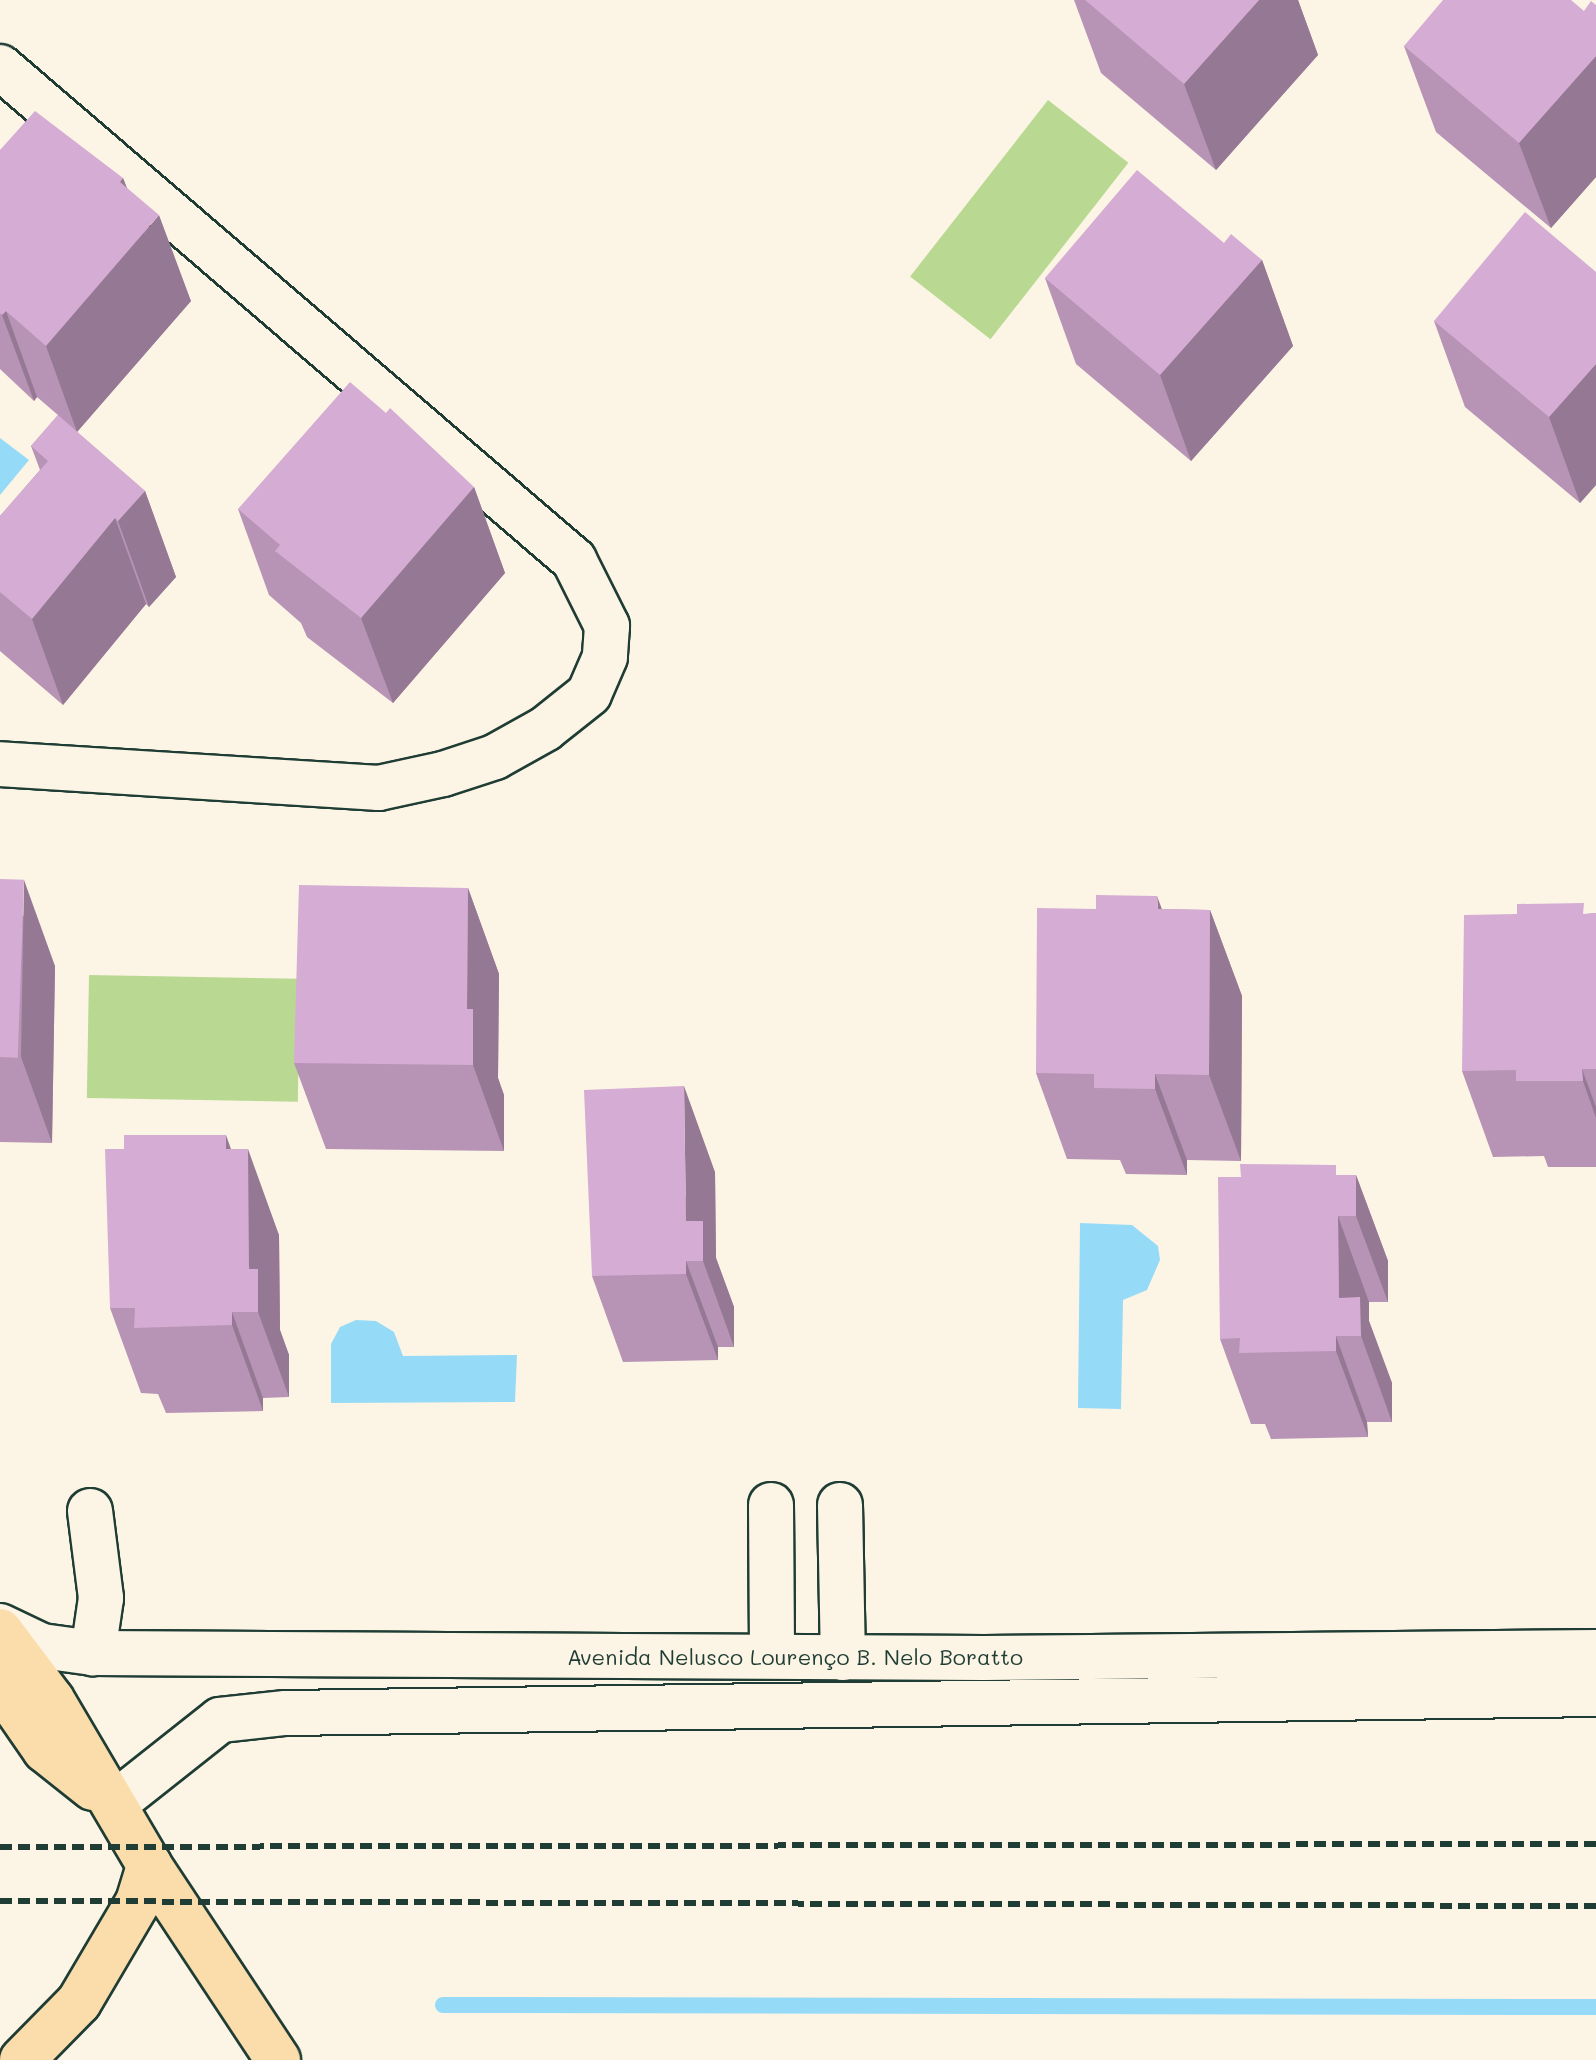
<!DOCTYPE html>
<meta charset="utf-8">
<style>
body{margin:0}
#map{position:relative;width:1596px;height:2060px;overflow:hidden;background:#fcf5e5;font-family:Mali,sans-serif}
div>[style]{position:absolute}
.green>*{inset:0;background:#b9d992;transform-origin:0 0}
.water>*{inset:0;background:#95daf7}
.stream>*{height:16px;margin:-8px;padding:0 8px;transform-origin:8px;border-radius:8px;background:#95daf7}
.roads{filter:drop-shadow(2px 0 #1f3d34) drop-shadow(-2px 0 #1f3d34) drop-shadow(0 2px #1f3d34) drop-shadow(0 -2px #1f3d34)}
.minor>*{height:44px;margin:-22px;padding:0 22px;transform-origin:22px;border-radius:22px;background:#fcf5e5}
.major>*{height:44px;margin:-22px;padding:0 22px;transform-origin:22px;border-radius:22px;background:#fbddab}
.rail>*{height:6px;margin-top:-3px;transform-origin:0;background:repeating-linear-gradient(90deg,#1f3d34 0 12px,transparent 0 18px)}
.wall>*{inset:0;background:#b794b5}
.shaded-wall>*{inset:0;background:#957894}
.building>*{inset:0;background:#d5acd3;transform-origin:0 0}
span{translate:-50% -50%;white-space:nowrap;text-align:center;line-height:1.15;-webkit-text-stroke:6px #fcf5e5;paint-order:stroke}
.street-label{font-size:22px;color:#1f3d34}
</style>
<div id="map">
<div class="green">
<i style="left:1048px;top:100px;width:102px;height:224px;rotate:38deg"></i>
<i style="left:89px;top:975px;width:211px;height:123px;rotate:1deg"></i>
</div>
<div class="water">
<i style="clip-path:polygon(0 438px,29px 460px,0 495px)"></i>
<i style="clip-path:polygon(1080px 1223px,1132px 1225px,1158px 1246px,1160px 1260px,1147px 1290px,1123px 1300px,1121px 1409px,1078px 1408px)"></i>
<i style="clip-path:polygon(356px 1320px,376px 1321px,394px 1332px,403px 1356px,517px 1355px,515px 1402px,331px 1403px,331px 1344px,340px 1327px)"></i>
</div>
<div class="stream">
<i style="left:443px;top:2005px;width:1153px;rotate:0.1deg"></i>
</div>
<div class="roads">
<div class="minor">
<i style="left:0;top:67px;width:757px;rotate:40.66deg"></i>
<i style="left:574px;top:560px;width:74px;rotate:63.4deg"></i>
<i style="left:607px;top:626px;width:31px;rotate:94deg"></i>
<i style="left:605px;top:657px;width:40px;rotate:113.4deg"></i>
<i style="left:589px;top:694px;width:56px;rotate:141.5deg"></i>
<i style="left:545px;top:729px;width:57px;rotate:150.8deg"></i>
<i style="left:495px;top:757px;width:55px;rotate:161.9deg"></i>
<i style="left:443px;top:774px;width:66px;rotate:167.7deg"></i>
<i style="left:379px;top:788px;width:380px;rotate:-176.4deg"></i>
<i style="left:771px;top:1505px;width:151px;rotate:89.6deg"></i>
<i style="left:840px;top:1505px;width:153px;rotate:88.9deg"></i>
<i style="left:90px;top:1511px;width:88px;rotate:82.8deg"></i>
<i style="left:101px;top:1598px;width:56px;rotate:98.3deg"></i>
<i style="left:0;top:1626px;width:47px;rotate:25.5deg"></i>
<i style="left:42px;top:1646px;width:51px;rotate:7.8deg"></i>
<i style="left:93px;top:1653px;width:891px;rotate:0.32deg"></i>
<i style="left:984px;top:1658px;width:612px;rotate:-0.56deg"></i>
<i style="left:114px;top:1804px;width:135px;rotate:-38.4deg"></i>
<i style="left:220px;top:1720px;width:66px;rotate:-6.1deg"></i>
<i style="left:286px;top:1713px;width:1310px;rotate:-0.83deg"></i>
</div>
<div class="major">
<i style="left:0;top:1631px;width:86px;rotate:53deg"></i>
<i style="left:52px;top:1700px;width:191px;rotate:59.5deg"></i>
<i style="left:149px;top:1865px;width:234px;rotate:56.5deg"></i>
<i style="left:0;top:1685px;width:79px;rotate:55.3deg"></i>
<i style="left:45px;top:1750px;width:61px;rotate:38.4deg"></i>
<i style="left:22px;top:2060px;width:81px;rotate:-45.5deg"></i>
<i style="left:79px;top:2002px;width:116px;rotate:-59.5deg"></i>
<i style="left:138px;top:1902px;width:39px;rotate:-73deg"></i>
</div>
</div>
<div class="rail">
<i style="left:0;top:1847px;width:1596px;rotate:-0.11deg"></i>
<i style="left:0;top:1901px;width:1596px;rotate:0.18deg"></i>
</div>
<div class="wall">
<i style="clip-path:polygon(1074px 0,1298px 0,1318px 55px,1216px 170px,1101px 73px)"></i>
<i style="clip-path:polygon(1596px 5px,1596px 177px,1551px 228px,1436px 132px,1404px 46px,1584px 11px)"></i>
<i style="clip-path:polygon(0 150px,123px 178px,127px 188px,191px 301px,77px 432px,145px 491px,176px 577px,149px 607px,146px 604px,63px 705px,0 651px,0 516px,40px 470px,31px 446px,58px 415px,37px 397px,34px 401px,0 369px)"></i>
<i style="clip-path:polygon(1224px 243px,1262px 260px,1293px 346px,1191px 461px,1076px 364px,1045px 278px)"></i>
<i style="clip-path:polygon(1596px 272px,1596px 485px,1580px 503px,1465px 407px,1434px 321px)"></i>
<i style="clip-path:polygon(474px 487px,505px 573px,393px 703px,307px 637px,301px 623px,269px 595px,238px 509px)"></i>
<i style="clip-path:polygon(0 879px,55px 966px,52px 1143px,0 1142px)"></i>
<i style="clip-path:polygon(468px 888px,499px 974px,498px 1078px,504px 1095px,504px 1151px,326px 1149px,294px 1063px)"></i>
<i style="clip-path:polygon(1162px 909px,1210px 910px,1242px 996px,1241px 1161px,1187px 1160px,1187px 1175px,1126px 1174px,1120px 1160px,1067px 1159px,1036px 1073px)"></i>
<i style="clip-path:polygon(1596px 913px,1596px 1167px,1548px 1167px,1544px 1156px,1493px 1157px,1462px 1071px,1587px 914px)"></i>
<i style="clip-path:polygon(231px 1149px,279px 1235px,280px 1330px,289px 1355px,289px 1397px,263px 1398px,263px 1411px,166px 1413px,158px 1394px,141px 1393px,110px 1308px)"></i>
<i style="clip-path:polygon(715px 1172px,716px 1258px,734px 1307px,734px 1347px,718px 1347px,718px 1360px,623px 1362px,592px 1276px)"></i>
<i style="clip-path:polygon(1339px 1175px,1356px 1175px,1388px 1261px,1388px 1302px,1369px 1302px,1369px 1321px,1392px 1383px,1392px 1422px,1367px 1422px,1368px 1437px,1271px 1439px,1265px 1424px,1251px 1424px,1220px 1339px)"></i>
</div>
<div class="shaded-wall">
<i style="clip-path:polygon(1259px 0,1298px 0,1318px 55px,1216px 170px,1184px 84px)"></i>
<i style="clip-path:polygon(1596px 56px,1596px 177px,1551px 228px,1519px 143px)"></i>
<i style="clip-path:polygon(123px 178px,144px 233px,159px 215px,191px 301px,77px 432px,46px 346px,120px 182px)"></i>
<i style="clip-path:polygon(1262px 260px,1293px 346px,1191px 461px,1160px 375px)"></i>
<i style="clip-path:polygon(6px 311px,37px 397px,34px 401px,2px 315px)"></i>
<i style="clip-path:polygon(1596px 364px,1596px 485px,1580px 503px,1549px 417px)"></i>
<i style="clip-path:polygon(474px 487px,505px 573px,393px 703px,361px 618px)"></i>
<i style="clip-path:polygon(145px 491px,176px 577px,149px 607px,118px 521px)"></i>
<i style="clip-path:polygon(115px 518px,146px 604px,63px 705px,32px 619px)"></i>
<i style="clip-path:polygon(24px 880px,55px 966px,52px 1143px,21px 1057px)"></i>
<i style="clip-path:polygon(468px 888px,499px 974px,498px 1078px,504px 1095px,504px 1151px,473px 1065px,467px 1009px)"></i>
<i style="clip-path:polygon(1157px 896px,1189px 982px,1158px 909px)"></i>
<i style="clip-path:polygon(1210px 910px,1242px 996px,1241px 1161px,1209px 1075px)"></i>
<i style="clip-path:polygon(1582px 1069px,1596px 1107px,1596px 1118px,1583px 1081px)"></i>
<i style="clip-path:polygon(1155px 1074px,1187px 1160px,1187px 1175px,1155px 1089px)"></i>
<i style="clip-path:polygon(684px 1086px,715px 1172px,716px 1258px,734px 1307px,734px 1347px,703px 1261px,686px 1221px)"></i>
<i style="clip-path:polygon(226px 1135px,248px 1197px,248px 1149px,279px 1235px,280px 1330px,289px 1355px,289px 1397px,258px 1312px,226px 1149px)"></i>
<i style="clip-path:polygon(1356px 1175px,1388px 1261px,1388px 1302px,1356px 1216px)"></i>
<i style="clip-path:polygon(1338px 1216px,1369px 1302px,1369px 1321px,1392px 1383px,1392px 1422px,1361px 1336px,1339px 1298px)"></i>
<i style="clip-path:polygon(686px 1261px,718px 1347px,718px 1360px,686px 1274px)"></i>
<i style="clip-path:polygon(232px 1312px,263px 1398px,263px 1411px,232px 1325px)"></i>
<i style="clip-path:polygon(1336px 1336px,1367px 1422px,1368px 1437px,1336px 1351px)"></i>
</div>
<div class="building">
<i style="clip-path:polygon(1085px 0,1259px 0,1184px 84px)"></i>
<i style="clip-path:polygon(1443px 0,1571px 0,1584px 11px,1591px 1px,1596px 5px,1596px 56px,1519px 143px,1404px 46px)"></i>
<i style="clip-path:polygon(35px 111px,123px 178px,120px 182px,159px 215px,46px 346px,6px 311px,2px 315px,0 313px,0 150px)"></i>
<i style="clip-path:polygon(1137px 170px,1224px 243px,1231px 234px,1262px 260px,1160px 375px,1045px 278px)"></i>
<i style="clip-path:polygon(1525px 212px,1596px 272px,1596px 364px,1549px 417px,1434px 321px)"></i>
<i style="clip-path:polygon(350px 382px,386px 413px,390px 408px,474px 487px,361px 618px,275px 551px,280px 545px,238px 509px)"></i>
<i style="clip-path:polygon(58px 415px,145px 491px,118px 521px,115px 518px,32px 619px,0 592px,0 516px,48px 461px,31px 446px)"></i>
<i style="left:0;top:879px;width:24px;height:178px;rotate:2deg"></i>
<i style="clip-path:polygon(299px 885px,468px 888px,467px 1009px,473px 1009px,473px 1065px,294px 1063px)"></i>
<i style="clip-path:polygon(1096px 895px,1157px 896px,1158px 909px,1210px 910px,1209px 1075px,1155px 1074px,1155px 1089px,1094px 1088px,1094px 1074px,1036px 1073px,1037px 908px,1096px 909px)"></i>
<i style="clip-path:polygon(1584px 903px,1583px 914px,1596px 913px,1596px 1069px,1582px 1069px,1583px 1081px,1516px 1081px,1516px 1070px,1462px 1071px,1464px 915px,1517px 914px,1517px 904px)"></i>
<i style="clip-path:polygon(684px 1086px,686px 1221px,703px 1221px,703px 1261px,686px 1261px,686px 1274px,592px 1276px,584px 1090px)"></i>
<i style="clip-path:polygon(124px 1135px,226px 1135px,226px 1149px,248px 1149px,249px 1269px,258px 1269px,258px 1312px,232px 1312px,232px 1325px,134px 1328px,135px 1308px,110px 1308px,105px 1149px,124px 1149px)"></i>
<i style="clip-path:polygon(1240px 1164px,1336px 1165px,1336px 1175px,1356px 1175px,1356px 1216px,1338px 1216px,1339px 1298px,1360px 1297px,1361px 1336px,1336px 1336px,1336px 1351px,1239px 1353px,1240px 1338px,1220px 1339px,1218px 1177px,1241px 1177px)"></i>
</div>
<div class="street-label">
<span style="left:795px;top:1657px">Avenida Nelusco Lourenço B. Nelo Boratto</span>
</div>
</div>
